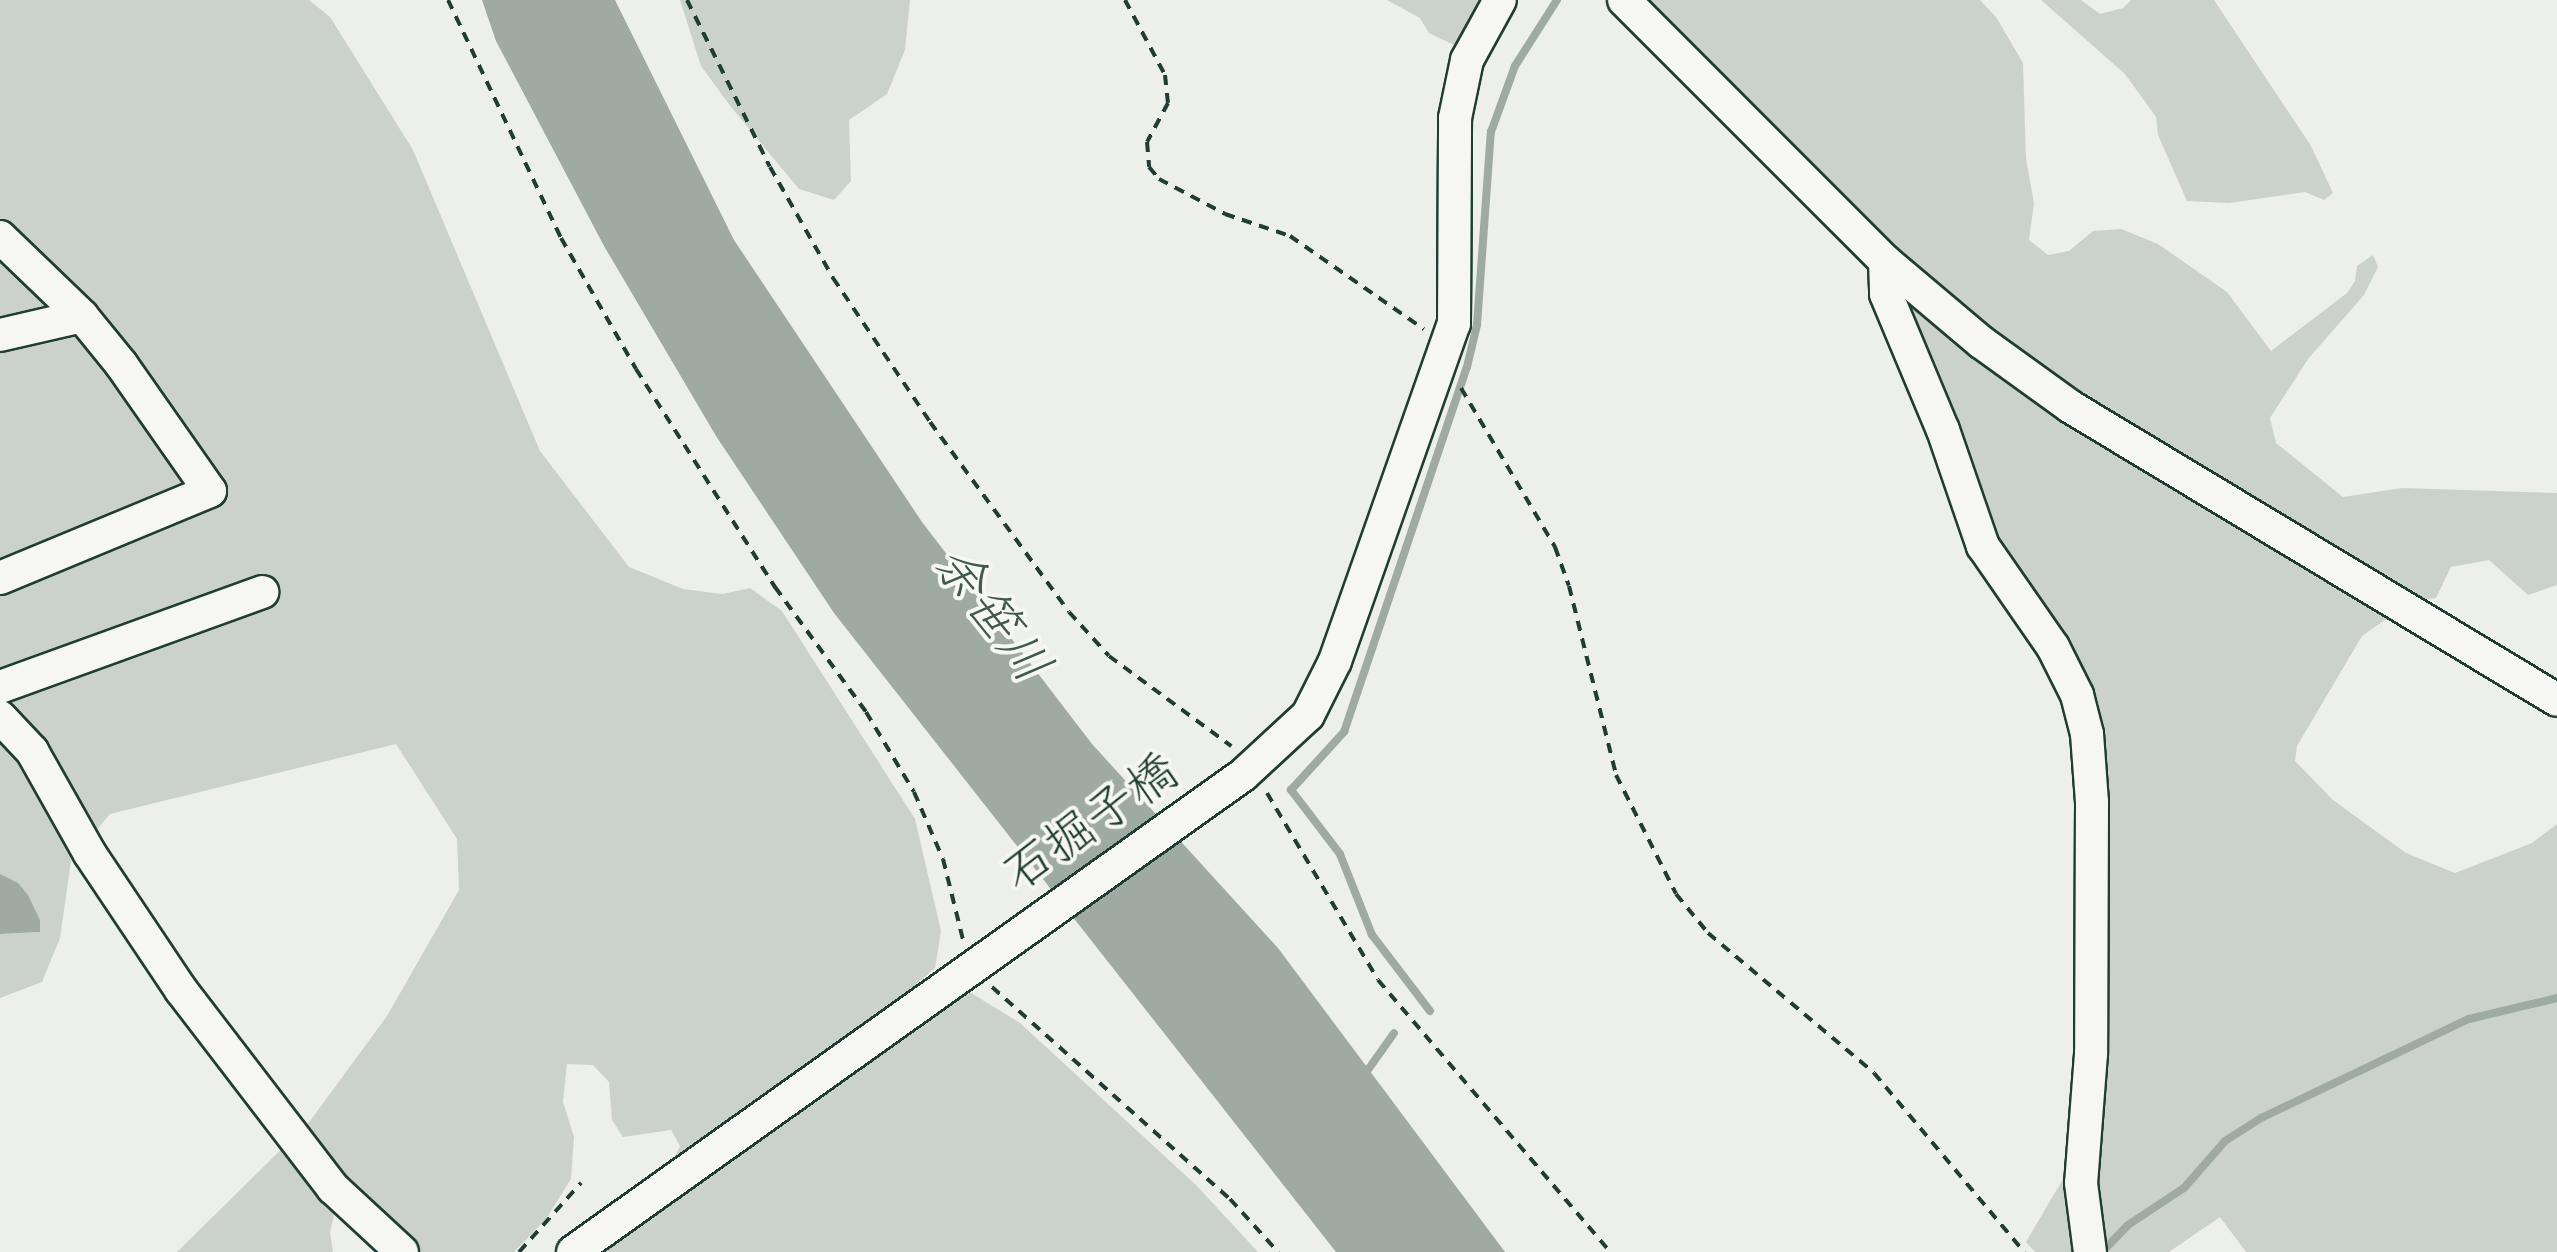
<!DOCTYPE html>
<meta charset="utf-8">
<style>
body{margin:0}
#map{position:relative;width:2557px;height:1252px;overflow:hidden;background:#edefea;font-family:Caveat,"Klee One",sans-serif}
div>[style]{position:absolute}
.green>*{inset:0;background:#cbd2cc}
.water>*{inset:0;background:#9faaa4}
.stream>*{height:8px;margin:-4px;padding:0 4px;transform-origin:4px;border-radius:4px;background:#9faaa4}
.path>*{height:4px;margin-top:-2px;transform-origin:0;background:repeating-linear-gradient(90deg,#1f3d34 0 10px,transparent 0 18px)}
.roads{filter:drop-shadow(2px 0 #1f3d34) drop-shadow(-2px 0 #1f3d34) drop-shadow(0 2px #1f3d34) drop-shadow(0 -2px #1f3d34)}
.minor>*{height:32px;margin:-16px;padding:0 16px;transform-origin:16px;border-radius:16px;background:#f6f6f2}
span{translate:-50% -50%;white-space:nowrap;text-align:center;line-height:1.15;-webkit-text-stroke:8px #f6f6f2;paint-order:stroke}
.street-label{font-size:50px;color:#1f3d34}
.water-label{font-size:52px;color:#3f5850;font-style:italic}
</style>
<div id="map">
<div class="green">
<i style="clip-path:polygon(0 0,309px 0,330px 17px,413px 150px,540px 451px,629px 567px,683px 589px,722px 594px,750px 588px,782px 611px,915px 819px,941px 931px,935px 968px,831px 1058px,767px 1103px,789px 1120px,968px 991px,1020px 1023px,1196px 1185px,1258px 1252px,585px 1252px,652px 1204px,680px 1146px,671px 1130px,623px 1137px,612px 1120px,609px 1082px,593px 1065px,567px 1064px,563px 1102px,574px 1137px,571px 1179px,546px 1219px,514px 1252px,408px 1252px,335px 1211px,330px 1232px,333px 1252px,177px 1252px,310px 1121px,387px 1016px,459px 890px,457px 839px,396px 744px,110px 814px,71px 861px,60px 938px,42px 982px,0 998px,0 934px,40px 932px,32px 906px,0 874px)"></i>
<i style="clip-path:polygon(680px 0,910px 0,905px 50px,887px 94px,849px 120px,851px 181px,834px 200px,799px 189px,731px 107px,701px 66px)"></i>
<i style="clip-path:polygon(1387px 0,1485px 0,1454px 45px,1429px 33px,1420px 18px)"></i>
<i style="clip-path:polygon(1638px 0,1980px 0,1996px 17px,2023px 63px,2026px 159px,2034px 203px,2029px 240px,2048px 255px,2069px 251px,2093px 231px,2121px 229px,2158px 244px,2227px 292px,2271px 351px,2347px 293px,2355px 281px,2357px 266px,2373px 255px,2378px 267px,2364px 295px,2308px 359px,2270px 418px,2276px 443px,2343px 497px,2402px 488px,2557px 493px,2557px 585px,2528px 595px,2489px 560px,2451px 567px,2436px 598px,2412px 601px,2362px 636px,2297px 746px,2295px 761px,2333px 800px,2406px 853px,2455px 873px,2532px 843px,2557px 824px,2557px 1252px,2246px 1252px,2220px 1217px,2169px 1252px,2092px 1252px,2098px 1043px,2072px 699px,1975px 541px,1877px 243px)"></i>
<i style="clip-path:polygon(2041px 0,2081px 0,2100px 14px,2123px 8px,2131px 0,2214px 0,2311px 146px,2333px 193px,2324px 200px,2305px 192px,2229px 203px,2187px 201px,2158px 135px,2156px 117px,2125px 74px)"></i>
<i style="clip-path:polygon(2066px 1174px,2079px 1252px,2035px 1252px,2026px 1242px)"></i>
</div>
<div class="water">
<i style="clip-path:polygon(482px 0,615px 0,734px 240px,922px 522px,1092px 744px,1278px 948px,1505px 1252px,1336px 1252px,834px 613px,716px 436px,604px 246px,496px 41px)"></i>
<i style="clip-path:polygon(0 874px,18px 883px,28px 895px,40px 920px,40px 932px,0 934px)"></i>
</div>
<div class="stream">
<i style="left:1430px;top:1011px;width:96px;rotate:-127.3deg"></i>
<i style="left:1372px;top:935px;width:87px;rotate:-111.6deg"></i>
<i style="left:1340px;top:854px;width:81px;rotate:-127.4deg"></i>
<i style="left:1291px;top:790px;width:79px;rotate:-47.6deg"></i>
<i style="left:1344px;top:732px;width:385px;rotate:-71.4deg"></i>
<i style="left:1467px;top:367px;width:43px;rotate:-76.6deg"></i>
<i style="left:1477px;top:325px;width:194px;rotate:-85.9deg"></i>
<i style="left:1491px;top:132px;width:70px;rotate:-70deg"></i>
<i style="left:1515px;top:66px;width:78px;rotate:-57.5deg"></i>
<i style="left:1365px;top:1074px;width:50px;rotate:-54.7deg"></i>
<i style="left:2102px;top:1252px;width:37px;rotate:-46deg"></i>
<i style="left:2128px;top:1225px;width:67px;rotate:-33.5deg"></i>
<i style="left:2184px;top:1188px;width:62px;rotate:-48.9deg"></i>
<i style="left:2225px;top:1141px;width:43px;rotate:-32.6deg"></i>
<i style="left:2261px;top:1118px;width:230px;rotate:-25.5deg"></i>
<i style="left:2469px;top:1019px;width:90px;rotate:-13.4deg"></i>
</div>
<div class="path">
<i style="left:448px;top:0;width:263px;rotate:64.6deg"></i>
<i style="left:561px;top:238px;width:151px;rotate:60.2deg"></i>
<i style="left:636px;top:369px;width:259px;rotate:57.5deg"></i>
<i style="left:775px;top:587px;width:155px;rotate:53.9deg"></i>
<i style="left:866px;top:712px;width:93px;rotate:59deg"></i>
<i style="left:914px;top:792px;width:73px;rotate:66.6deg"></i>
<i style="left:943px;top:859px;width:83px;rotate:76.1deg"></i>
<i style="left:687px;top:0;width:186px;rotate:63.6deg"></i>
<i style="left:770px;top:167px;width:128px;rotate:60.4deg"></i>
<i style="left:833px;top:278px;width:174px;rotate:56deg"></i>
<i style="left:930px;top:422px;width:235px;rotate:53.8deg"></i>
<i style="left:1069px;top:612px;width:59px;rotate:47.7deg"></i>
<i style="left:1109px;top:656px;width:152px;rotate:36.4deg"></i>
<i style="left:1125px;top:0;width:85px;rotate:61.9deg"></i>
<i style="left:1165px;top:75px;width:28px;rotate:84deg"></i>
<i style="left:1168px;top:103px;width:44px;rotate:118.3deg"></i>
<i style="left:1147px;top:142px;width:25px;rotate:85deg"></i>
<i style="left:1149px;top:167px;width:16px;rotate:50deg"></i>
<i style="left:1159px;top:179px;width:75px;rotate:27.9deg"></i>
<i style="left:1225px;top:214px;width:69px;rotate:18.7deg"></i>
<i style="left:1290px;top:236px;width:163px;rotate:34.8deg"></i>
<i style="left:1461px;top:388px;width:185px;rotate:59.4deg"></i>
<i style="left:1555px;top:547px;width:41px;rotate:70.3deg"></i>
<i style="left:1569px;top:586px;width:195px;rotate:76deg"></i>
<i style="left:1616px;top:775px;width:133px;rotate:63.2deg"></i>
<i style="left:1676px;top:894px;width:50px;rotate:50.6deg"></i>
<i style="left:1708px;top:933px;width:217px;rotate:40.1deg"></i>
<i style="left:1874px;top:1073px;width:234px;rotate:50deg"></i>
<i style="left:1267px;top:793px;width:217px;rotate:59.3deg"></i>
<i style="left:1378px;top:980px;width:358px;rotate:49.5deg"></i>
<i style="left:992px;top:987px;width:319px;rotate:41.7deg"></i>
<i style="left:1230px;top:1199px;width:72px;rotate:47.8deg"></i>
<i style="left:519px;top:1252px;width:93px;rotate:-48.1deg"></i>
</div>
<div class="roads">
<div class="minor">
<i style="left:1624px;top:0;width:369px;rotate:45deg"></i>
<i style="left:1885px;top:261px;width:126px;rotate:40.2deg"></i>
<i style="left:1981px;top:342px;width:111px;rotate:35.8deg"></i>
<i style="left:2071px;top:407px;width:567px;rotate:31.08deg"></i>
<i style="left:0;top:237px;width:114px;rotate:43.9deg"></i>
<i style="left:82px;top:316px;width:62px;rotate:50.9deg"></i>
<i style="left:121px;top:364px;width:155px;rotate:55deg"></i>
<i style="left:210px;top:491px;width:227px;rotate:157.5deg"></i>
<i style="left:1885px;top:261px;width:33px;rotate:88deg"></i>
<i style="left:1886px;top:294px;width:147px;rotate:67.3deg"></i>
<i style="left:1943px;top:430px;width:123px;rotate:71deg"></i>
<i style="left:1983px;top:546px;width:123px;rotate:55.3deg"></i>
<i style="left:2053px;top:647px;width:54px;rotate:63.4deg"></i>
<i style="left:2077px;top:695px;width:40px;rotate:75.6deg"></i>
<i style="left:2087px;top:734px;width:68px;rotate:85.8deg"></i>
<i style="left:2092px;top:802px;width:252px;rotate:90.2deg"></i>
<i style="left:2091px;top:1054px;width:129px;rotate:94.4deg"></i>
<i style="left:2081px;top:1183px;width:70px;rotate:82.6deg"></i>
<i style="left:0;top:335px;width:84px;rotate:-13deg"></i>
<i style="left:0;top:687px;width:279px;rotate:-19.9deg"></i>
<i style="left:0;top:717px;width:47px;rotate:46.7deg"></i>
<i style="left:32px;top:751px;width:118px;rotate:60.6deg"></i>
<i style="left:90px;top:854px;width:164px;rotate:56.2deg"></i>
<i style="left:181px;top:990px;width:250px;rotate:52.5deg"></i>
<i style="left:333px;top:1188px;width:94px;rotate:42.8deg"></i>
<i style="left:573px;top:1252px;width:822px;rotate:-35.45deg"></i>
<i style="left:1243px;top:775px;width:88px;rotate:-42.7deg"></i>
<i style="left:1308px;top:715px;width:60px;rotate:-63.4deg"></i>
<i style="left:1335px;top:661px;width:357px;rotate:-70.6deg"></i>
<i style="left:1454px;top:324px;width:206px;rotate:-89.7deg"></i>
<i style="left:1455px;top:118px;width:59px;rotate:-78.3deg"></i>
<i style="left:1467px;top:60px;width:68px;rotate:-61.2deg"></i>
</div>
</div>
<div class="street-label">
<span style="left:1090px;top:822px;rotate:-35deg">石掘子橋</span>
</div>
<div class="water-label">
<span style="left:992px;top:614px;rotate:53deg">余笹川</span>
</div>
</div>
